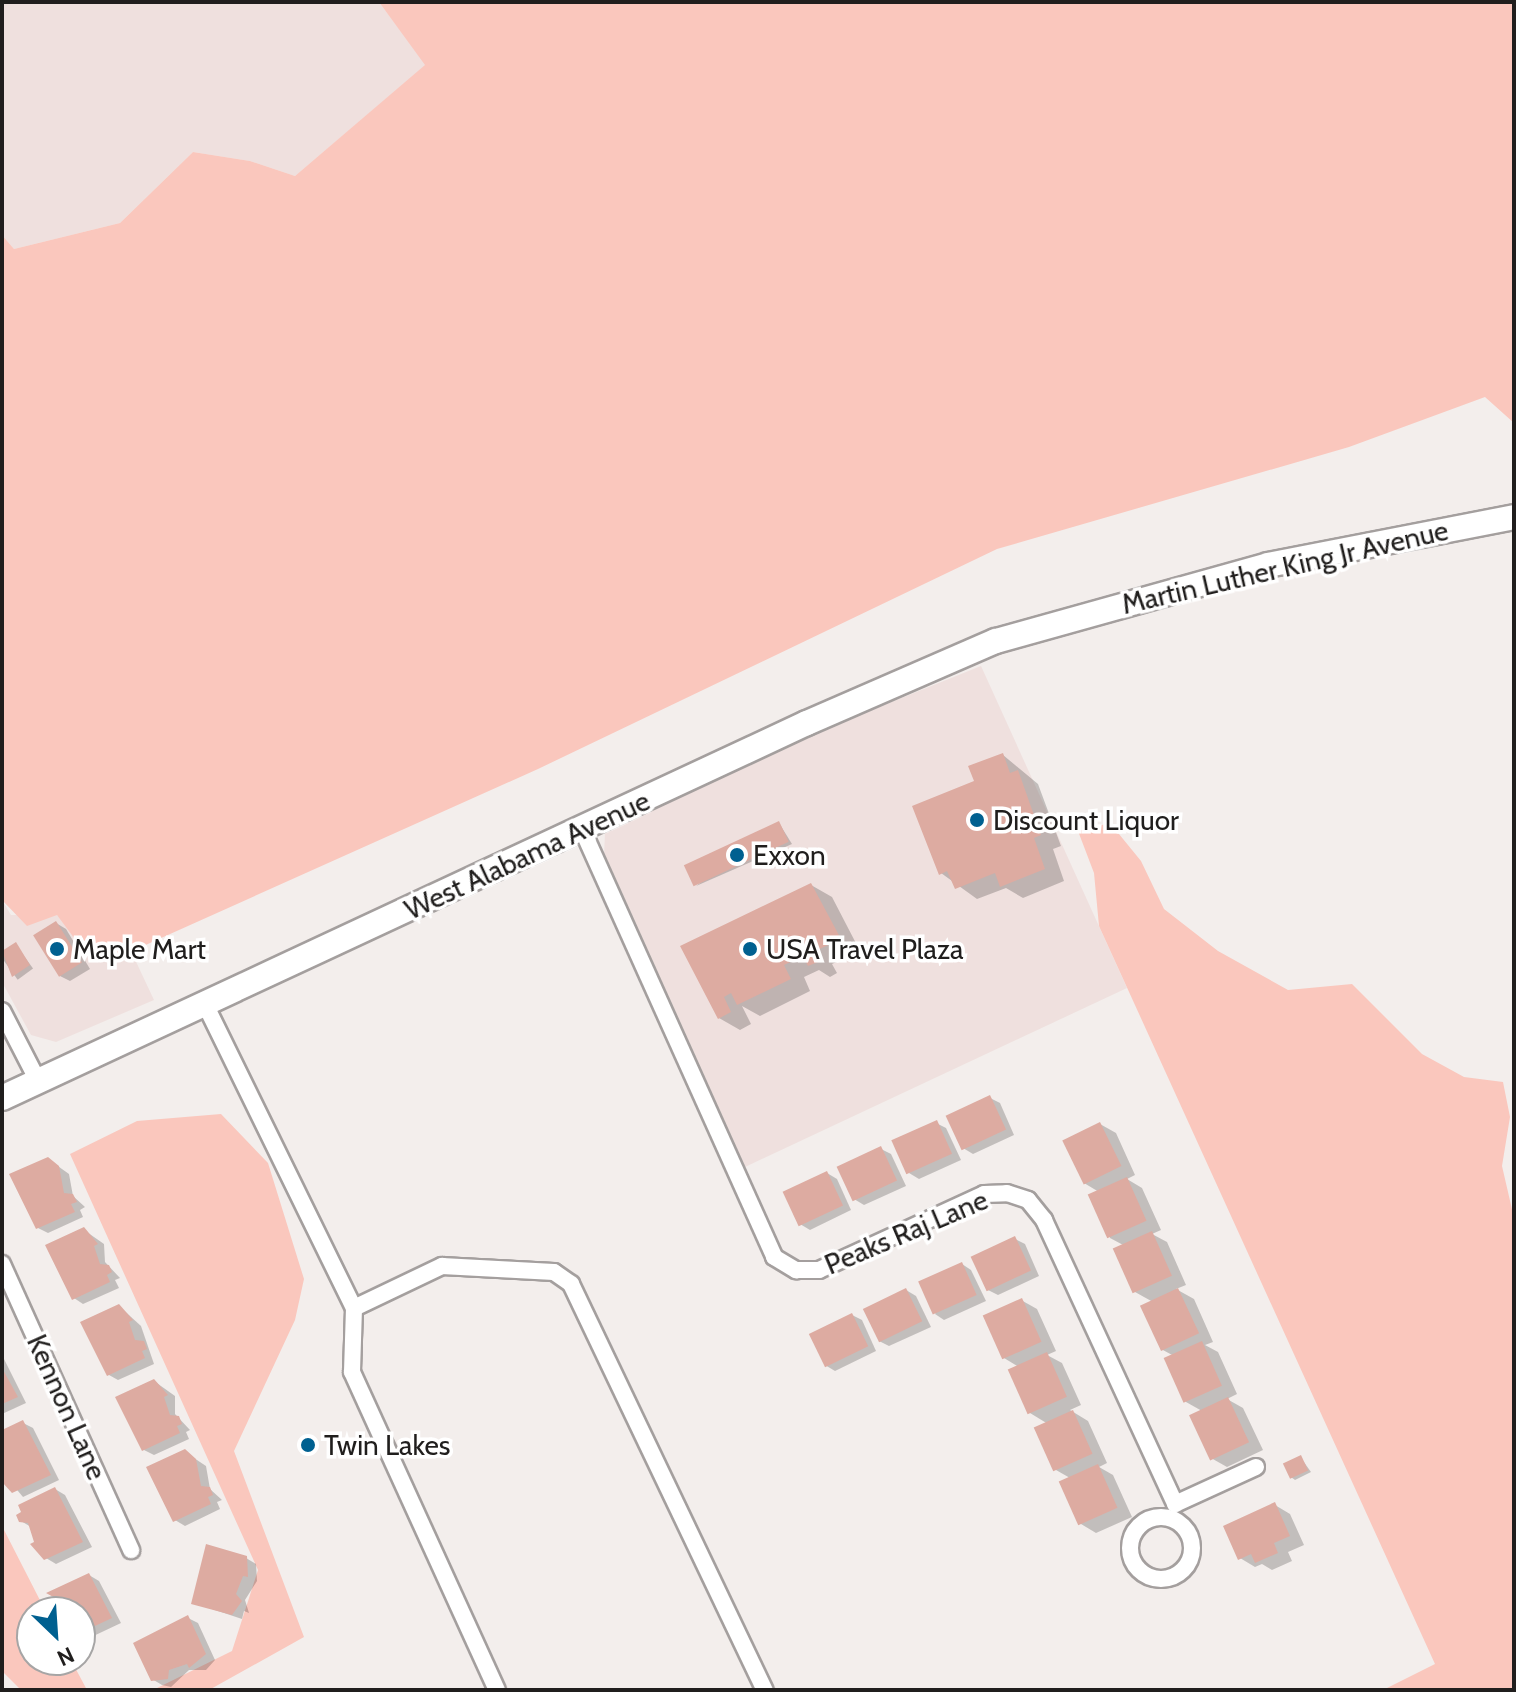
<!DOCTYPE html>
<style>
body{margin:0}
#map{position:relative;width:1516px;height:1692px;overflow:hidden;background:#f3eeec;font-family:Cabin,sans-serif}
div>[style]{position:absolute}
.built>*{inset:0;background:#efe0de}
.green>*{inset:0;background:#fac7bd}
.shadow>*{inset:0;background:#0003;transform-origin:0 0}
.building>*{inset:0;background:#ddaba1;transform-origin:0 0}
.roads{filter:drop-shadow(2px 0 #a49f9e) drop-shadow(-2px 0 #a49f9e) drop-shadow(0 2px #a49f9e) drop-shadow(0 -2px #a49f9e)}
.minor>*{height:16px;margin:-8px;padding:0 8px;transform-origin:8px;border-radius:8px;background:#fff}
.minor>.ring{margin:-8px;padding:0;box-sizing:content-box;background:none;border:16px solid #fff;border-radius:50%}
.secondary>*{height:24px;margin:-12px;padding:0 12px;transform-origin:12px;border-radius:12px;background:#fff}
.dots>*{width:22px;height:22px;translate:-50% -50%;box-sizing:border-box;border:4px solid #fff;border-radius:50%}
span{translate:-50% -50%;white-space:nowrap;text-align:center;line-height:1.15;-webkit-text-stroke:7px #fff;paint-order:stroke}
.street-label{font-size:28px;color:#201e1d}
.poi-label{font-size:28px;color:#201e1d}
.left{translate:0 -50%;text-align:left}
.frame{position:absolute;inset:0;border:4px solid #201e1d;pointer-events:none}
.north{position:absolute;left:16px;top:1596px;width:80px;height:80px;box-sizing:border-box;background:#fff;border:2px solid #a6a5a5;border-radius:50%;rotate:155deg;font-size:22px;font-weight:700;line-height:32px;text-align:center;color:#201e1d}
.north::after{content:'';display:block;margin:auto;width:28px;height:36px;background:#006090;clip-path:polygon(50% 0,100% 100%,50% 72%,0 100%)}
</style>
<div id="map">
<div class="built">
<i style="clip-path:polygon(2px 2px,379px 2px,426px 65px,295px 176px,250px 161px,193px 152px,120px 223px,14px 249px,2px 235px)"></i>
<i style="clip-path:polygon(981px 666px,1127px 988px,745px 1167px,604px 857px,605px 833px,812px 734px)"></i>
<i style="clip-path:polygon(2px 900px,11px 915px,57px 915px,121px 956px,131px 951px,154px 1000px,56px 1042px,31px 1035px,2px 982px)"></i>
</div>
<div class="green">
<i style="clip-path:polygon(379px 2px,1514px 2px,1514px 423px,1485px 397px,1349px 447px,997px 549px,538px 769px,121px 956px,80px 946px,57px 915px,27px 926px,2px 900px,2px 235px,14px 249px,120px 223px,193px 152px,250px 161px,295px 176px,425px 65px)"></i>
<i style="clip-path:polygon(1110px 823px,1141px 861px,1164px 909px,1218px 951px,1288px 990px,1352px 984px,1422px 1054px,1464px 1077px,1503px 1082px,1510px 1117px,1502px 1166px,1514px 1218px,1514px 1690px,1383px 1690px,1435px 1664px,1099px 926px,1094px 873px,1078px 831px)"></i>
<i style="clip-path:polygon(221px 1114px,268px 1163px,304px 1279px,295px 1320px,234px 1451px,304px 1637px,209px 1690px,153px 1690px,232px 1651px,258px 1570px,70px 1154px,137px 1121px)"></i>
<i style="clip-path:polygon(2px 1526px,46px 1612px,32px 1612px,32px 1660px,71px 1660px,87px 1690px,21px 1690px,2px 1671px)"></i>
</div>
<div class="shadow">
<i style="clip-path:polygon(1003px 755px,1038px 784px,1061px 846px,1053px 849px,1064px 881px,1023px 898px,1006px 888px,977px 899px,941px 873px,976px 782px)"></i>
<i style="clip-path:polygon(779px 823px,792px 844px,696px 886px)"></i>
<i style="clip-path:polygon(811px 885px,832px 897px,860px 951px,832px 964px,837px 973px,830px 977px,819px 970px,804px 977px,810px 991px,760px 1016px,742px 1006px,751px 1024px,740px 1030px,719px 1018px,683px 947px)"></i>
<i style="clip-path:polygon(56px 923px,66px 929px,90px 969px,70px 981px,60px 976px)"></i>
<i style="left:16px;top:945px;width:29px;height:19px;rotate:54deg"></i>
<i style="clip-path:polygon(990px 1098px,1000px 1103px,1014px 1135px,973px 1154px,963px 1148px)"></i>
<i style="clip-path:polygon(936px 1123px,946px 1128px,961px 1160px,919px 1179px,909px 1173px)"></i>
<i style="clip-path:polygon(1100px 1124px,1116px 1133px,1135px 1175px,1127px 1179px,1142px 1188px,1161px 1230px,1152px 1234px,1167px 1242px,1186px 1285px,1176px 1289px,1194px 1299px,1213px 1342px,1205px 1345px,1218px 1352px,1237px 1394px,1227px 1399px,1243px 1408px,1263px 1450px,1227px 1467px,1211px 1458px,1202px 1411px,1186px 1402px,1174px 1356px,1161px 1349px,1153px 1302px,1135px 1292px,1125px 1246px,1110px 1238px,1099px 1192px,1084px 1183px)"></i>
<i style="clip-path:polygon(881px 1149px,891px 1154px,906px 1186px,864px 1205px,854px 1199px)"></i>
<i style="clip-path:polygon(48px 1159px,69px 1174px,73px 1196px,85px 1207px,80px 1210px,83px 1217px,48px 1233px,38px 1228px)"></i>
<i style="clip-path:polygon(827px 1173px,837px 1179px,851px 1210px,810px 1230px,800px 1224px)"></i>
<i style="clip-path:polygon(84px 1230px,104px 1244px,105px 1262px,120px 1278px,115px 1280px,119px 1288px,83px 1304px,74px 1298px)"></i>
<i style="clip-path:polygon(1015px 1239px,1025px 1244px,1039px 1276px,998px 1295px,988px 1290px)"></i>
<i style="clip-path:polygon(962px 1264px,971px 1270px,986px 1301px,944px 1320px,935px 1314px)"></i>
<i style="clip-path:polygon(906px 1290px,916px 1296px,931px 1327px,889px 1346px,879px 1341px)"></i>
<i style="clip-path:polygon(1021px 1300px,1037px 1309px,1056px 1351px,1047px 1355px,1062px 1363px,1081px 1405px,1070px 1410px,1088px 1421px,1107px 1463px,1099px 1467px,1113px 1475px,1132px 1517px,1096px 1533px,1081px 1524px,1070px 1478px,1056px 1470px,1048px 1424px,1030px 1413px,1019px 1367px,1004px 1358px)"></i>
<i style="clip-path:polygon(119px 1306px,141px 1326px,154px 1364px,118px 1380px,109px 1375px)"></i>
<i style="clip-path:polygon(852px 1315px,862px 1320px,876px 1351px,835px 1371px,825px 1365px)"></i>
<i style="clip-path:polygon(2px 1355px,26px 1403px,2px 1414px)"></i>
<i style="clip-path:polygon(154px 1381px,175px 1396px,175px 1414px,190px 1430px,186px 1432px,189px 1439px,154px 1455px,144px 1450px)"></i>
<i style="clip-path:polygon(23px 1423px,33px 1428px,59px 1480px,23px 1497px,2px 1472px,2px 1432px)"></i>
<i style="clip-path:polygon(185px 1452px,206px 1466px,210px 1489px,222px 1500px,217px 1502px,220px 1509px,185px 1526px,175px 1520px)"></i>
<i style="clip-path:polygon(1301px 1458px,1311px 1472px,1295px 1480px,1291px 1477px)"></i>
<i style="clip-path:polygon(55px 1489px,65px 1495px,92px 1547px,56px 1564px,46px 1558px,31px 1527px,21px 1521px)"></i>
<i style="clip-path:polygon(1275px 1505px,1290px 1514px,1304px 1545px,1288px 1552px,1292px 1561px,1272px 1570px,1262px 1564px,1255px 1567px,1240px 1558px)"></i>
<i style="clip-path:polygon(246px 1558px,256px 1564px,257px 1581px,245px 1600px,249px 1613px,244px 1611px,242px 1619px,194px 1603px)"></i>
<i style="clip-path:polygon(89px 1575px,99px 1581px,121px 1623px,85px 1640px,80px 1637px,80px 1612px,64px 1612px)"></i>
<i style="clip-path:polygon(188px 1618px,198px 1623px,215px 1660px,206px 1670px,189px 1670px,171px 1687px,162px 1685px,152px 1679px)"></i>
</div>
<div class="building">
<i style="clip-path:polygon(1003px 753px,1010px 773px,1018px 770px,1041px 835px,1034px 838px,1045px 869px,1000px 887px,995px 873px,955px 889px,947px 871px,939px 875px,912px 806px,974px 781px,968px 766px)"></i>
<i style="left:779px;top:821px;width:23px;height:105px;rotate:65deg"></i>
<i style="clip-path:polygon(811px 883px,841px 939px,813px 952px,818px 962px,808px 966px,803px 956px,784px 965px,791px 979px,737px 1005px,731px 993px,724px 997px,731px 1012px,718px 1019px,680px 946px)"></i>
<i style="left:56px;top:921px;width:49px;height:27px;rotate:58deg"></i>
<i style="clip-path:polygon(16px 942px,30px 965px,12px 977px,2px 951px)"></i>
<i style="left:990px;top:1095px;width:38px;height:49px;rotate:65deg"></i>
<i style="left:937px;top:1120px;width:37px;height:50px;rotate:66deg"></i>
<i style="left:1100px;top:1122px;width:49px;height:42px;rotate:64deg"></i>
<i style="left:881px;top:1146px;width:38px;height:49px;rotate:65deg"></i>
<i style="clip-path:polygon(48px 1157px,59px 1166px,64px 1193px,73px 1194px,77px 1202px,71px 1204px,75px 1212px,36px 1229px,9px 1174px)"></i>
<i style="left:827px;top:1171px;width:38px;height:49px;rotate:65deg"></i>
<i style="left:1127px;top:1177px;width:48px;height:43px;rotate:66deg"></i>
<i style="clip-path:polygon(84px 1227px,98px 1244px,94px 1246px,100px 1264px,109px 1265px,112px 1272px,107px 1275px,110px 1282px,72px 1300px,45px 1245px)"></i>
<i style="left:1152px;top:1231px;width:49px;height:43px;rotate:66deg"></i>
<i style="left:1015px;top:1236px;width:38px;height:49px;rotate:65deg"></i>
<i style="left:962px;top:1262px;width:36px;height:48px;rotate:66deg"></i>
<i style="left:906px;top:1288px;width:37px;height:48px;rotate:64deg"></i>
<i style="left:1178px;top:1288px;width:50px;height:42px;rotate:65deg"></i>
<i style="left:1022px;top:1298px;width:48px;height:43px;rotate:66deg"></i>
<i style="clip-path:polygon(119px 1304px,133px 1320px,129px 1322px,135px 1340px,144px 1341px,147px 1349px,142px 1351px,145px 1358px,107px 1376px,80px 1322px)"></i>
<i style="left:852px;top:1313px;width:37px;height:48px;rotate:64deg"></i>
<i style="left:1202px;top:1341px;width:49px;height:42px;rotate:66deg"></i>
<i style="left:1047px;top:1352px;width:49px;height:43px;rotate:66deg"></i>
<i style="clip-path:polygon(2px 1368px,18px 1397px,2px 1404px)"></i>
<i style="clip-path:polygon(154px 1379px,168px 1395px,164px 1397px,170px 1415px,179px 1416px,182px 1424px,177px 1426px,180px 1433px,142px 1451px,115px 1397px)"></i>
<i style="left:1228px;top:1397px;width:50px;height:43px;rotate:65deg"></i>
<i style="left:1073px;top:1410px;width:48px;height:43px;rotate:66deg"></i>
<i style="clip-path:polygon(23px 1420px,51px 1475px,12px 1493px,2px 1482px,2px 1430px)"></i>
<i style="clip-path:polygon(185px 1449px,196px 1459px,201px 1486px,210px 1487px,213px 1495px,208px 1497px,211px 1504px,173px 1522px,146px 1467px)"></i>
<i style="left:1301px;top:1455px;width:17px;height:20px;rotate:65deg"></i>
<i style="left:1098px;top:1464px;width:48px;height:43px;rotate:66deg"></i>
<i style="clip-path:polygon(55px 1487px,83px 1542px,44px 1560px,30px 1544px,34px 1542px,28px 1523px,19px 1522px,16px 1515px,21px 1512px,18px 1505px)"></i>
<i style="clip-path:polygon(1275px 1502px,1290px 1536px,1274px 1543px,1278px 1553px,1255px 1563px,1251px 1554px,1238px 1560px,1223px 1526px)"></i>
<i style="clip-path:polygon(206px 1544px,247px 1556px,248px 1577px,243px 1576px,236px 1594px,242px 1601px,232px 1615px,191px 1604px)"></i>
<i style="clip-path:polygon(89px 1573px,112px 1618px,80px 1633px,80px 1612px,61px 1612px,57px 1599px,46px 1593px)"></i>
<i style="clip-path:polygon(188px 1615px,206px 1654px,189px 1668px,187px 1664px,169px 1670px,168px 1679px,151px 1681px,133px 1643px)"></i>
</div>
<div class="roads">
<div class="minor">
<i style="left:582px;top:829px;width:469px;rotate:65.8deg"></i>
<i style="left:774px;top:1257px;width:26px;rotate:31deg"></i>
<i style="left:796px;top:1270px;width:23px"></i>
<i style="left:819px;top:1270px;width:182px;rotate:-24.7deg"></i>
<i style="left:984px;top:1194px;width:23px;rotate:-2deg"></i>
<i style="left:1007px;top:1193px;width:22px;rotate:18deg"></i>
<i style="left:1028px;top:1200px;width:26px;rotate:51deg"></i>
<i style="left:1044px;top:1220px;width:313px;rotate:65.2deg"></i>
<i style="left:205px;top:1004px;width:339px;rotate:63.9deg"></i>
<i style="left:354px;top:1308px;width:64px;rotate:91.8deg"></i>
<i style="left:352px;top:1372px;width:349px;rotate:65.5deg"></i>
<i style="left:2px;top:1011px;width:79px;rotate:62.8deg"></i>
<i style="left:2px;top:1264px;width:314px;rotate:65.7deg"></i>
<i style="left:354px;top:1308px;width:98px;rotate:-25.5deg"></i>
<i style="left:442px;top:1266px;width:112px;rotate:3.1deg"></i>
<i style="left:554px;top:1272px;width:21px;rotate:35deg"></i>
<i style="left:571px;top:1284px;width:450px;rotate:64.5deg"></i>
<i style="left:1175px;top:1504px;width:89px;rotate:-24.6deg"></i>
<i class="ring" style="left:1130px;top:1517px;width:46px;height:46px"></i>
</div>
<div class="secondary">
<i style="left:2px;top:1098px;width:888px;rotate:-24.98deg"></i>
<i style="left:807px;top:723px;width:206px;rotate:-23.5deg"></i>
<i style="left:996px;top:641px;width:282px;rotate:-15.6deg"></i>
<i style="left:1268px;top:565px;width:251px;rotate:-11deg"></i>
</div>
</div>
<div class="dots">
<i style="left:977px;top:820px;background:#006090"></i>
<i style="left:737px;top:855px;background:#006090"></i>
<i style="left:57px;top:949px;background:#006090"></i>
<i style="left:750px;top:949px;background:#006090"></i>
<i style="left:308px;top:1445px;background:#006090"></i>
</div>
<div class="street-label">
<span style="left:1285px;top:567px;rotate:-13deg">Martin Luther King Jr Avenue</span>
<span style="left:527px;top:855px;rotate:-25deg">West Alabama Avenue</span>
<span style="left:906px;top:1232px;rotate:-23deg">Peaks Raj Lane</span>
<span style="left:67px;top:1407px;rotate:66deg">Kennon Lane</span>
</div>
<div class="poi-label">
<span class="left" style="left:993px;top:820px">Discount Liquor</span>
<span class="left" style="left:753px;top:855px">Exxon</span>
<span class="left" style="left:73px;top:949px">Maple Mart</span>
<span class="left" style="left:766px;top:949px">USA Travel Plaza</span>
<span class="left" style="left:324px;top:1445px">Twin Lakes</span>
</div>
<div class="frame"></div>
<div class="north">N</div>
</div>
